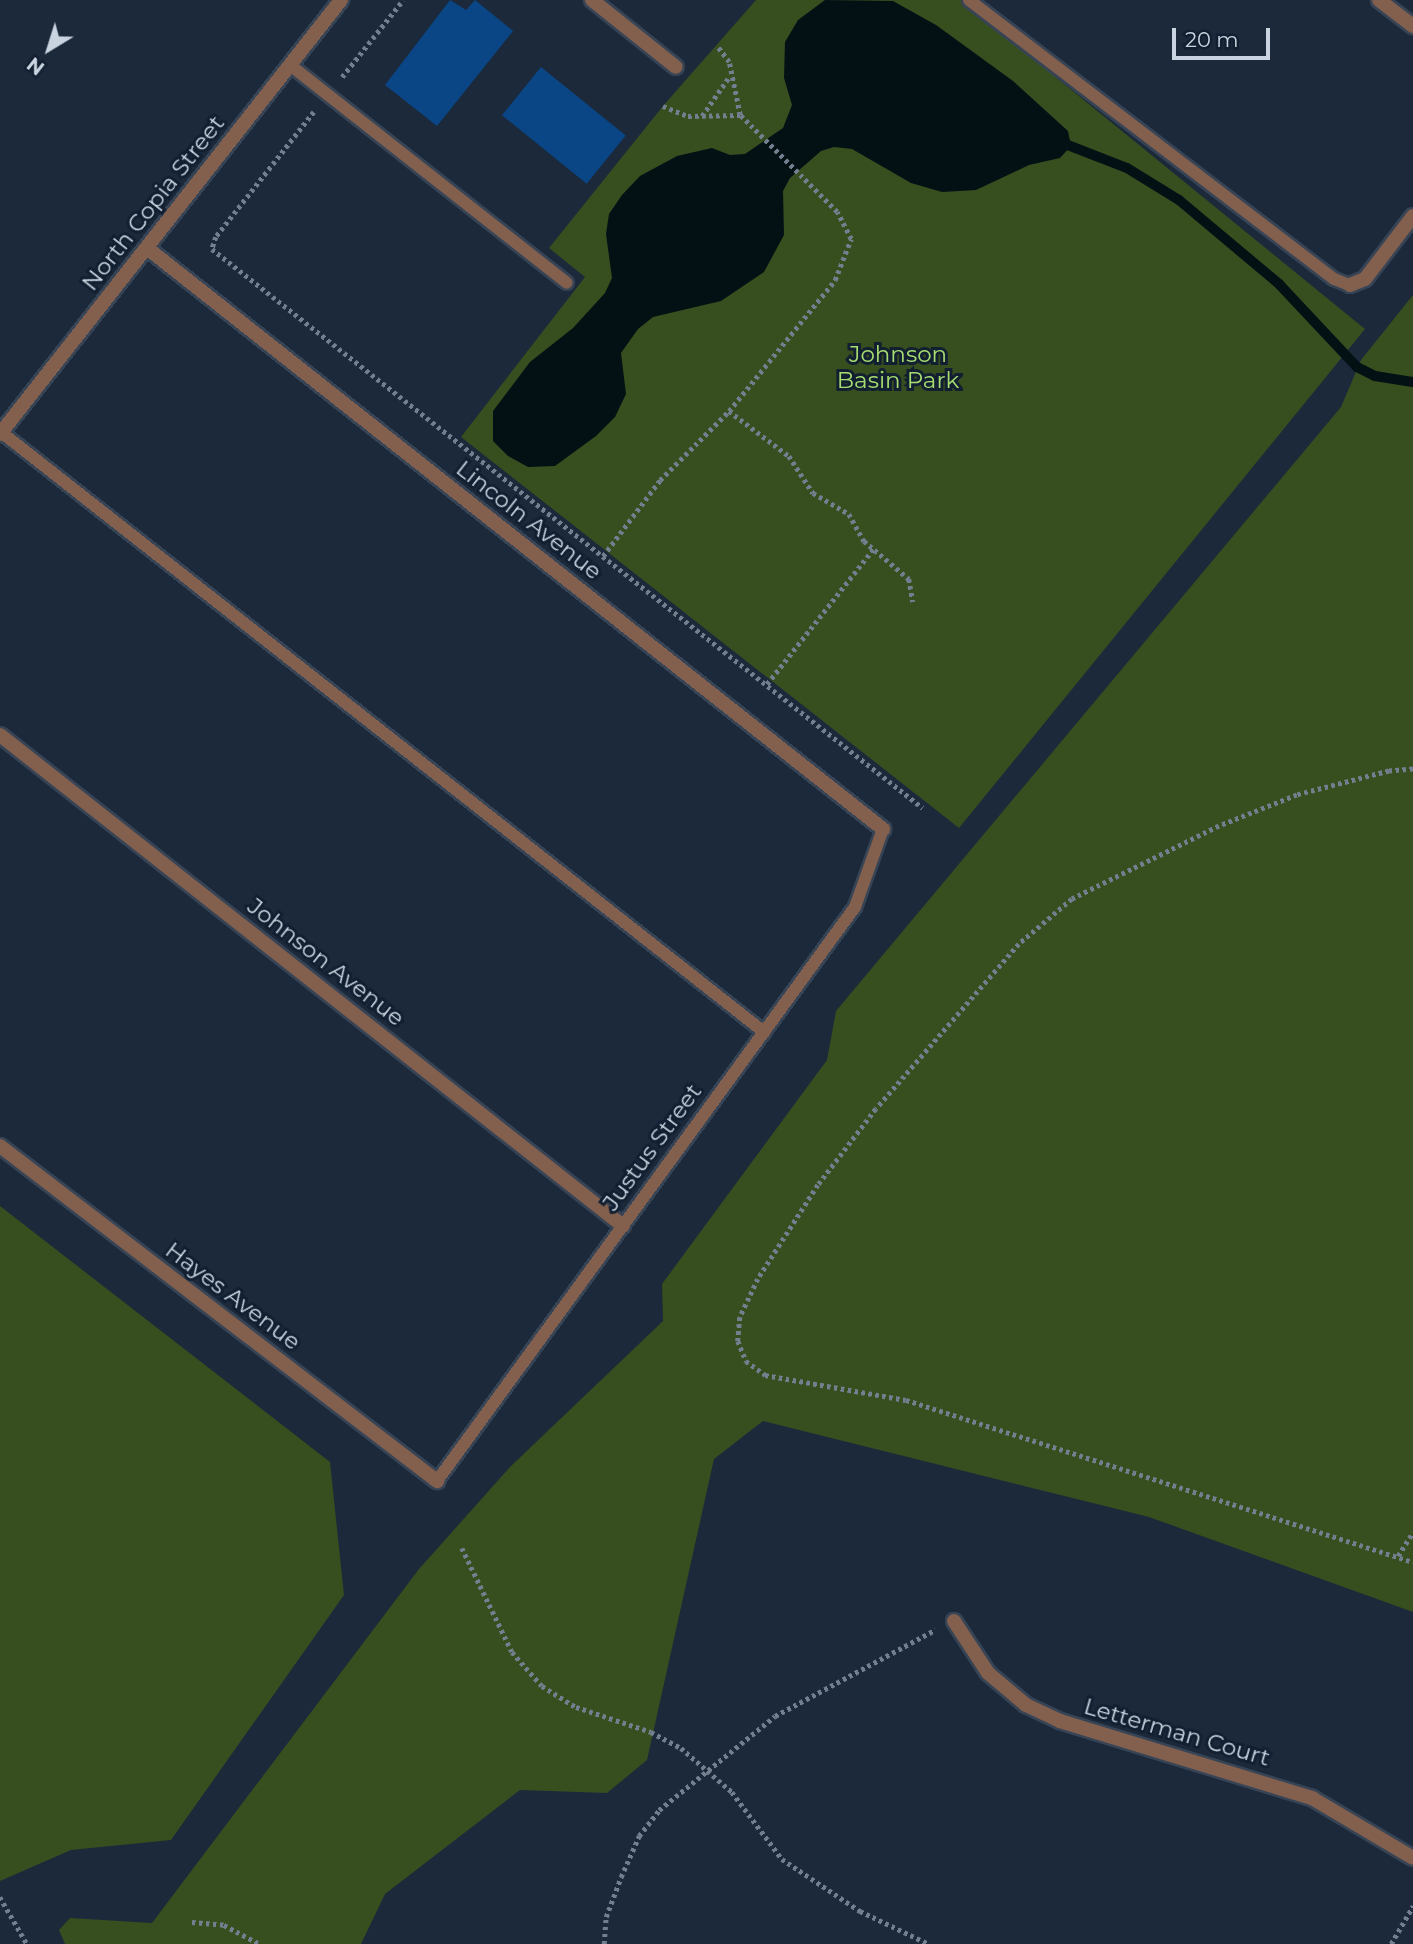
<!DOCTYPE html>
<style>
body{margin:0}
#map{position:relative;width:1413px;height:1944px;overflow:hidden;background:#1b293b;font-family:Montserrat,sans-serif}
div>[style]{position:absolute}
.green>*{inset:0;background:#374e1f}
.water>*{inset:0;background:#031115}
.stream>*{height:10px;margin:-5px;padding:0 5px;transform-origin:5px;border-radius:5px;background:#031115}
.building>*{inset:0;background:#0a4685;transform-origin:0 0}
.path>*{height:4.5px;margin-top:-2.25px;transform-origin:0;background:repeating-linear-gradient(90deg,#737f8e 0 3.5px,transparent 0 7px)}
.roads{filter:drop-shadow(2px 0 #374455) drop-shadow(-2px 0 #374455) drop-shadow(0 2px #374455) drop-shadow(0 -2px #374455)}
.service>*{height:12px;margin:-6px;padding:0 6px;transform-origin:6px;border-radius:6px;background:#835f4d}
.minor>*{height:14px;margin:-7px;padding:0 7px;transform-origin:7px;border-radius:7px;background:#835f4d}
.tertiary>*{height:14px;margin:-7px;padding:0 7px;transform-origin:7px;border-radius:7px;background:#835f4d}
span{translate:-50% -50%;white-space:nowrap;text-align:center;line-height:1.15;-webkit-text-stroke:6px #111f31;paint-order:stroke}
.street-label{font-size:23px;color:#cad4e0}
.park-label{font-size:23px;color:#a7dd70}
.north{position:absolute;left:14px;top:14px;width:70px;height:70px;-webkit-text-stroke:5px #111f31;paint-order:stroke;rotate:218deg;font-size:19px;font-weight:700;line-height:28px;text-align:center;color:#cad4e0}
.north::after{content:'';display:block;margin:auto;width:24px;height:32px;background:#cad4e0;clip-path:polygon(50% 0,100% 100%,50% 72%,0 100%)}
.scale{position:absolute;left:1172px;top:28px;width:98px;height:32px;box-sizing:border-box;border:4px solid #cad4e0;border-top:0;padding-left:9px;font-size:21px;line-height:24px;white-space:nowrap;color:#cad4e0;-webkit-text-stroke:5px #111f31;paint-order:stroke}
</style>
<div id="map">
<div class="green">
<i style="clip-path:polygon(756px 0,961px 0,1365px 329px,959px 828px,461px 437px,585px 277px,549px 248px,663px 106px)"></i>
<i style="clip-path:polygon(1413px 295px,1413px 1612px,1149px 1517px,763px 1421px,714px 1459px,647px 1760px,607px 1793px,520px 1790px,385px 1894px,361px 1944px,65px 1944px,59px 1930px,70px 1918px,152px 1923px,419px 1569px,511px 1466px,663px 1321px,662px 1284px,827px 1060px,836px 1011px,1341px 407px,1361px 360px)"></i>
<i style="clip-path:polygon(0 1206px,330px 1462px,344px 1595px,171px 1840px,71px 1850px,0 1881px)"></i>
</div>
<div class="water">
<i style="clip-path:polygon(825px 0,893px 1px,936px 25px,1013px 81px,1068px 131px,1071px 146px,1060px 158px,1029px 165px,976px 190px,942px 192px,911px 183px,852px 149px,834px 147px,821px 151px,790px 178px,783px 191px,784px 235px,764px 272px,721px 301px,653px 317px,638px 329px,621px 353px,626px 394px,615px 417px,596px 436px,555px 466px,528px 467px,508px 456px,493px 441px,493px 411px,530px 362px,573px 328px,605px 293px,612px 278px,606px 234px,609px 214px,622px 195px,640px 176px,677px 156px,712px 148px,730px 155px,745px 154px,783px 128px,792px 105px,784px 78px,785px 42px,798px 20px)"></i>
</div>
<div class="stream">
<i style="left:1060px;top:142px;width:72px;rotate:21.2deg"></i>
<i style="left:1127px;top:168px;width:61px;rotate:31.6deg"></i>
<i style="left:1179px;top:200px;width:131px;rotate:40deg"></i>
<i style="left:1279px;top:284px;width:114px;rotate:46.8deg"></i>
<i style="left:1357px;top:367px;width:20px;rotate:27deg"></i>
<i style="left:1375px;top:376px;width:38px;rotate:9deg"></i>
</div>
<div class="building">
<i style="clip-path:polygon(450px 0,466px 10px,475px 0,513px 31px,437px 126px,385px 85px)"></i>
<i style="left:541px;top:67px;width:109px;height:62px;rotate:39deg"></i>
</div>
<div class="path">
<i style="left:342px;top:77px;width:98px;rotate:-51.6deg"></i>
<i style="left:663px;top:106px;width:27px;rotate:22deg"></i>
<i style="left:688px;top:116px;width:52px;rotate:-1.1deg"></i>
<i style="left:740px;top:115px;width:54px;rotate:-101.7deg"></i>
<i style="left:729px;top:62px;width:20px;rotate:-127deg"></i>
<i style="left:314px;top:112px;width:159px;rotate:128.1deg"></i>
<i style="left:216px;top:237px;width:13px;rotate:108deg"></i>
<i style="left:212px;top:249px;width:904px;rotate:38.18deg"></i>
<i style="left:702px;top:116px;width:47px;rotate:-55.3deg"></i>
<i style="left:729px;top:411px;width:169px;rotate:-51deg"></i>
<i style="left:835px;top:280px;width:44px;rotate:-68.7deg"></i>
<i style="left:851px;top:239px;width:30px;rotate:-117deg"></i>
<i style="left:837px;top:212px;width:137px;rotate:-135deg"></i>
<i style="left:603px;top:556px;width:95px;rotate:-53.1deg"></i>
<i style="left:660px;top:480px;width:98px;rotate:-45deg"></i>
<i style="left:729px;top:411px;width:75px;rotate:36.9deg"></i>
<i style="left:789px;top:456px;width:44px;rotate:57deg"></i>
<i style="left:813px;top:493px;width:42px;rotate:30.3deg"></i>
<i style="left:849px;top:514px;width:31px;rotate:61deg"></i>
<i style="left:864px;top:541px;width:59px;rotate:40.2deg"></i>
<i style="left:909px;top:579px;width:23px;rotate:80deg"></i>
<i style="left:767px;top:684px;width:173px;rotate:-51.8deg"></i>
<i style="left:1413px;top:769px;width:24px;rotate:175deg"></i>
<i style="left:1389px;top:771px;width:95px;rotate:165.4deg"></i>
<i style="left:1297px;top:795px;width:84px;rotate:158.3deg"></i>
<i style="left:1219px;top:826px;width:164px;rotate:153.6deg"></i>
<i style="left:1072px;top:899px;width:70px;rotate:139.7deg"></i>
<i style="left:1019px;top:944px;width:218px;rotate:130.9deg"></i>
<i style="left:876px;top:1109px;width:96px;rotate:127.3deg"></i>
<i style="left:818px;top:1185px;width:112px;rotate:122.6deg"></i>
<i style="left:758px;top:1279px;width:42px;rotate:115.3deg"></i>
<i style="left:740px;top:1317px;width:24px;rotate:95deg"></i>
<i style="left:738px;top:1341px;width:22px;rotate:68deg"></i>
<i style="left:746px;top:1361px;width:24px;rotate:36deg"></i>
<i style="left:765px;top:1375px;width:143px;rotate:10.1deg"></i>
<i style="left:906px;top:1400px;width:532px;rotate:17.72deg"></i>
<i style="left:462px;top:1548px;width:115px;rotate:64.3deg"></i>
<i style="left:512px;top:1652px;width:45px;rotate:48.6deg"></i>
<i style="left:542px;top:1686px;width:40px;rotate:32deg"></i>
<i style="left:576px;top:1707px;width:79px;rotate:18.4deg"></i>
<i style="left:651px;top:1732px;width:34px;rotate:28deg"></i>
<i style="left:681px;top:1748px;width:67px;rotate:40.8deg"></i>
<i style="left:732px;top:1792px;width:84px;rotate:53.3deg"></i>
<i style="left:782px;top:1859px;width:94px;rotate:33.7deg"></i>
<i style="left:860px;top:1911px;width:76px;rotate:25.6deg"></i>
<i style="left:1398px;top:1556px;width:28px;rotate:-58deg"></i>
<i style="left:0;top:1897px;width:54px;rotate:60.1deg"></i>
<i style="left:192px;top:1922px;width:32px;rotate:5deg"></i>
<i style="left:224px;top:1925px;width:40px;rotate:28deg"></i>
<i style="left:604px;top:1944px;width:27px;rotate:-86deg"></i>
<i style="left:606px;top:1917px;width:43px;rotate:-69.4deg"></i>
<i style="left:621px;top:1877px;width:45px;rotate:-66.3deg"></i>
<i style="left:639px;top:1836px;width:33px;rotate:-52deg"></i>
<i style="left:659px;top:1810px;width:149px;rotate:-39deg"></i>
<i style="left:775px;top:1716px;width:182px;rotate:-28.3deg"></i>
<i style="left:1391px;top:1944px;width:44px;rotate:-59.9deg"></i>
</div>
<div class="roads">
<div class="service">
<i style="left:969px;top:0;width:459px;rotate:37.4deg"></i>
<i style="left:1334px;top:279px;width:17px;rotate:21deg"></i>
<i style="left:290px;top:65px;width:352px;rotate:38.2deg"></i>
<i style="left:1px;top:432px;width:971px;rotate:38.18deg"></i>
<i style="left:437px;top:1481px;width:710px;rotate:-53.94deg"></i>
<i style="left:855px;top:907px;width:83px;rotate:-70.3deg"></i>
</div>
<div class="minor">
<i style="left:592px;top:0;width:107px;rotate:38.6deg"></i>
<i style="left:1379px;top:0;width:43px;rotate:37.4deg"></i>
<i style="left:147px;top:248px;width:938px;rotate:38.29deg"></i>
<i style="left:1350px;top:285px;width:16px;rotate:-22deg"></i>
<i style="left:1365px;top:279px;width:79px;rotate:-52.7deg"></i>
<i style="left:0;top:735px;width:793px;rotate:38.24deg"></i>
<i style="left:0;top:1146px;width:551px;rotate:37.47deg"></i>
<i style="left:954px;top:1621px;width:62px;rotate:56.8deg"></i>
<i style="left:988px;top:1673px;width:50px;rotate:40.1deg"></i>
<i style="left:1026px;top:1705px;width:38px;rotate:25deg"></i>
<i style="left:1060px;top:1721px;width:264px;rotate:17deg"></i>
<i style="left:1312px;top:1798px;width:117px;rotate:30.7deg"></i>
</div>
<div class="tertiary">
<i style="left:0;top:434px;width:552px;rotate:-51.84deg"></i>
</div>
</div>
<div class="street-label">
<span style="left:153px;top:203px;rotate:-52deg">North Copia Street</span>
<span style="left:529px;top:520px;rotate:38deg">Lincoln Avenue</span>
<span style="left:326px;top:962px;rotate:38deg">Johnson Avenue</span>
<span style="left:652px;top:1147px;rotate:-54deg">Justus Street</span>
<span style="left:233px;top:1296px;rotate:37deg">Hayes Avenue</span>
<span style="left:1177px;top:1732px;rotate:16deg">Letterman Court</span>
</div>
<div class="park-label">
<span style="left:898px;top:367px">Johnson<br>Basin Park</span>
</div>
<div class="north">N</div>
<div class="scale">20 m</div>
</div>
